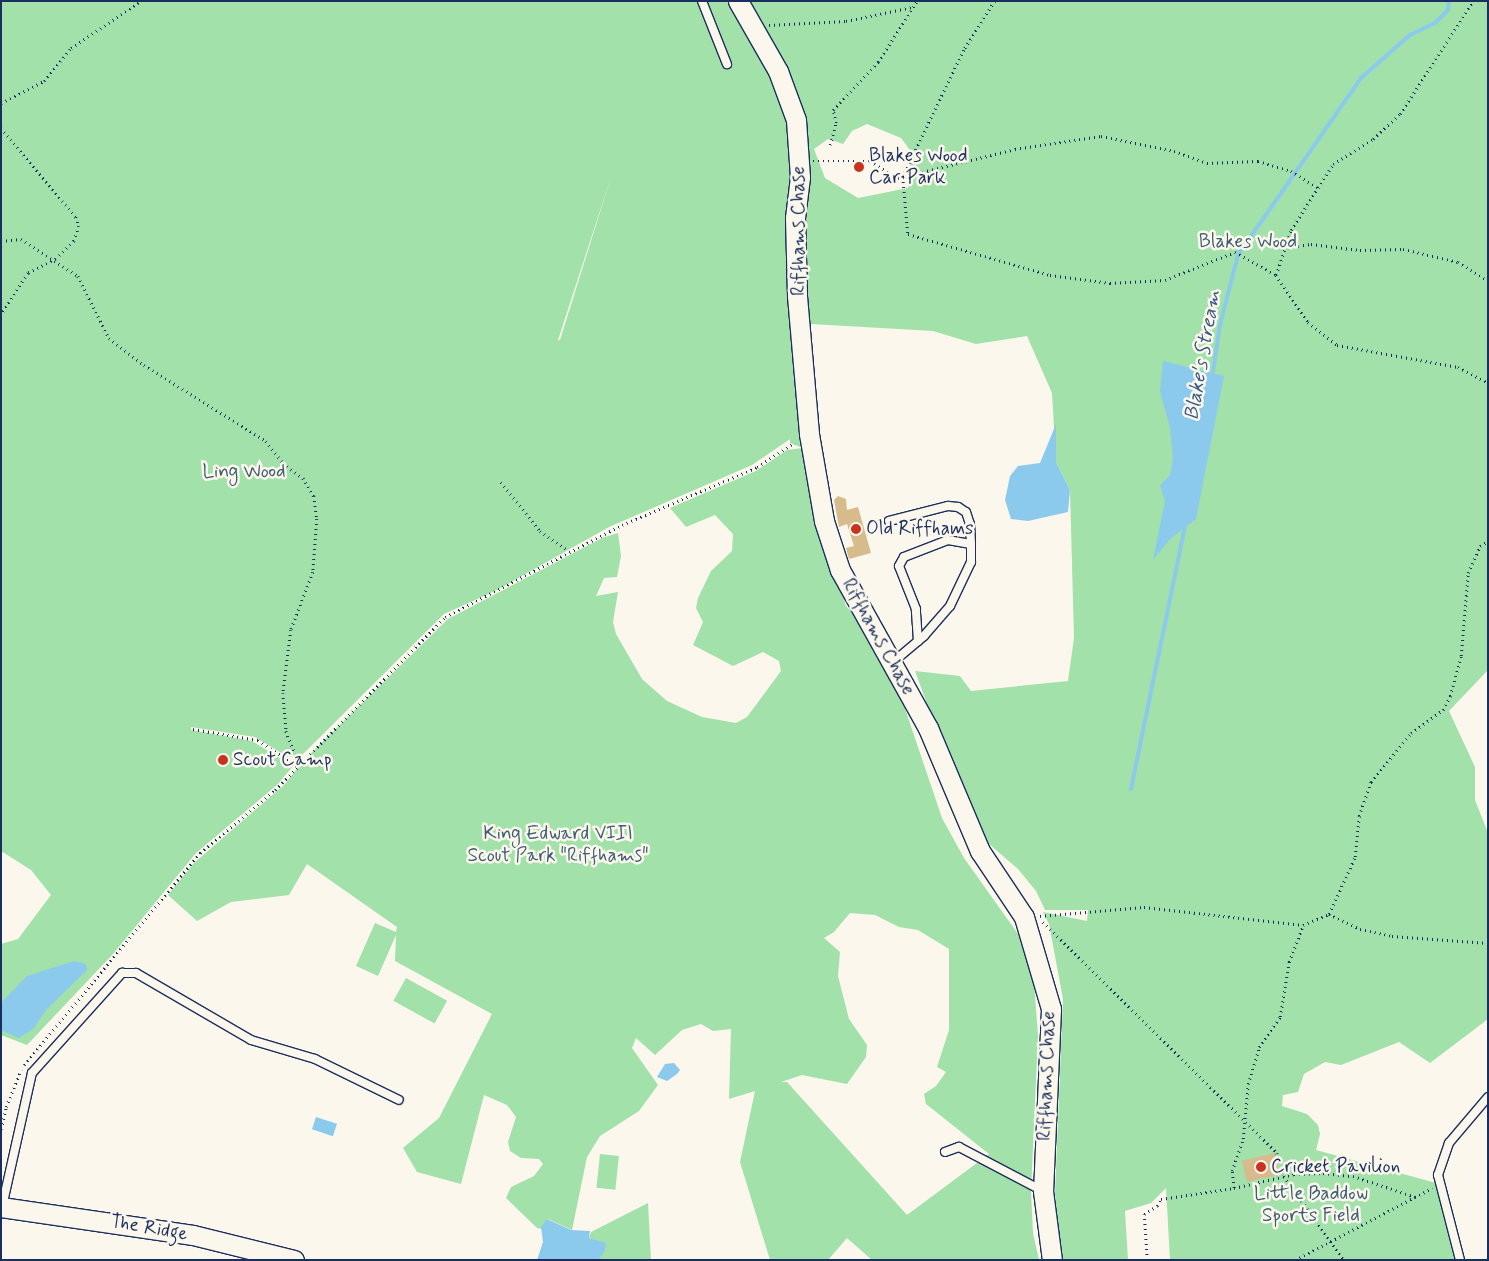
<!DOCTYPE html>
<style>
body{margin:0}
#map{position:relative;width:1489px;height:1261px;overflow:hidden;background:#fbf7ec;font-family:Mynerve,sans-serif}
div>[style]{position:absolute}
.green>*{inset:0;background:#a2e1a9;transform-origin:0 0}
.water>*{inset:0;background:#8bcaec;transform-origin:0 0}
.stream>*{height:4px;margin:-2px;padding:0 2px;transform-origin:2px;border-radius:2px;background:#8bcaec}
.building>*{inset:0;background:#d8bb8c;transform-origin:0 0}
.path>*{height:2.5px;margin-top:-1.25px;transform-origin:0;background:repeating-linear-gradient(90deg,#1b2f5e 0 1px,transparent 0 5px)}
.roads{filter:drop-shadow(1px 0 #1b2f5e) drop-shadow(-1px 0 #1b2f5e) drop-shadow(0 1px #1b2f5e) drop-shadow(0 -1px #1b2f5e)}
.service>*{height:8px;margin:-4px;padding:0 4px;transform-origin:4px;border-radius:4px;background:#fbf7ec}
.tertiary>*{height:19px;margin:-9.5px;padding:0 9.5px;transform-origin:9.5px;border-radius:9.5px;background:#fbf7ec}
.dots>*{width:14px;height:14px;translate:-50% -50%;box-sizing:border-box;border:2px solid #fbf7ec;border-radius:50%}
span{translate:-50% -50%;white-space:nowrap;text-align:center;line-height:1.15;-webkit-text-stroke:5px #fbf7ec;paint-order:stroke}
.poi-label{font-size:19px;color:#1b2f5e}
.left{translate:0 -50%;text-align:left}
.street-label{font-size:19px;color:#1b2f5e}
.park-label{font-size:19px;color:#3d5c71}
.water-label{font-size:20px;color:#375682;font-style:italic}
.frame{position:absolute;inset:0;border:2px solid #1b2f5e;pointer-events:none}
</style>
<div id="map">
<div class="green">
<i style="clip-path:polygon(evenodd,1px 1px,1488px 1px,1488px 670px,1449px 711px,1475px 767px,1475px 800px,1488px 833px,1488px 1019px,1430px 1063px,1399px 1042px,1341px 1065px,1325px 1062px,1304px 1074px,1298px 1092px,1283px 1095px,1282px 1106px,1307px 1114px,1318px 1125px,1320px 1134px,1316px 1150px,1436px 1183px,1455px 1260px,1170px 1260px,1166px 1188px,1151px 1203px,1125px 1211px,1128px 1260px,1061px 1260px,1055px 1194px,1063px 999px,1049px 924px,1043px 912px,1087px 921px,1088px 910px,1045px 910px,1036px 891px,1018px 869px,973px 830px,915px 671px,960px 676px,971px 691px,1068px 681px,1074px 638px,1070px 490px,1056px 462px,1052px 393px,1027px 336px,976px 344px,933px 331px,794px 323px,837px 577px,846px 606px,868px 630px,898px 688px,942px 818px,964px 858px,1018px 934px,1034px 983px,1038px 1035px,1031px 1191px,1033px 1233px,1039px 1260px,872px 1260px,847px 1238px,828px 1260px,770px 1260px,740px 1162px,755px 1091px,729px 1099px,731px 1029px,713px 1031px,701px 1024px,682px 1030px,655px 1055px,636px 1038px,632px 1048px,658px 1085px,639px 1111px,600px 1136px,587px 1157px,572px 1230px,548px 1219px,542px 1229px,537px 1228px,506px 1198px,511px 1187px,534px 1176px,543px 1164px,539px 1159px,521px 1158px,510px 1151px,508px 1142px,516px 1117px,507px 1105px,484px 1095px,461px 1184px,417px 1172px,403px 1148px,439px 1118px,492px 1014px,395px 961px,396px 935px,378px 976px,356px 966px,375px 923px,396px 932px,397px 927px,307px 864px,289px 895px,231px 902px,197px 921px,168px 895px,194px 863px,284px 785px,305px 759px,448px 619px,602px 538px,618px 533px,621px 556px,617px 577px,604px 578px,596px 596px,618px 592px,613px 622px,616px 634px,642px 679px,667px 701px,702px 717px,736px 723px,747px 717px,781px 671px,779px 661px,763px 652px,733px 666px,693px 645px,703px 622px,696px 608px,698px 598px,711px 571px,732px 551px,733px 534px,715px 515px,686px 527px,670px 508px,756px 471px,787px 450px,803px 448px,790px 443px,790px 439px,752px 465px,609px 527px,497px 590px,444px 614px,301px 756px,288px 757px,255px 737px,191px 727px,191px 730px,252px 741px,293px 766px,278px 784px,196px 853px,113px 954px,27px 1045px,1px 1035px,1px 944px,18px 939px,51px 895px,31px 870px,1px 851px,1px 1px,867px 124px,901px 138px,912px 153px,908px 188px,858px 198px,825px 178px,814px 149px,828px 139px,843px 144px,852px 131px,867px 124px,1px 1px,612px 174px,560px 340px,558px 340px,612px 174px,1px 1px,850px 913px,875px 915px,899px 927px,918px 930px,949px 949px,949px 1030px,937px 1067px,946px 1072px,936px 1086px,924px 1094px,926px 1104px,989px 1154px,907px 1215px,787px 1082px,781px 1082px,802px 1075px,847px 1084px,866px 1057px,867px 1045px,849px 1019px,838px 976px,840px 952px,824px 938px,834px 932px,850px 913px)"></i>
<i style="left:406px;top:978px;width:47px;height:26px;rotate:29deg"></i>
<i style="left:600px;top:1154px;width:19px;height:34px;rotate:6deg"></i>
<i style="clip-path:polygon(648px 1203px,651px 1260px,598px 1260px,606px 1244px,589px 1238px,591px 1232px)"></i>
</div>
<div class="water">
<i style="clip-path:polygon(1163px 361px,1224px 376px,1196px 519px,1171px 538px,1153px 560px,1165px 501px,1160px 485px,1170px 475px,1173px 458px,1170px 428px,1160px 391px)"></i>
<i style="clip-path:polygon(1056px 424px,1056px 462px,1070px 490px,1068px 512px,1028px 521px,1011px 519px,1005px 500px,1010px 476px,1018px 466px,1040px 463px)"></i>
<i style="clip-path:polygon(74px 961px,86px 964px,87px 970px,47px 1009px,33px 1029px,19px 1038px,1px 1030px,1px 1003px,27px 976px)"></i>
<i style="clip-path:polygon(674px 1063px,680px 1070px,677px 1074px,667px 1081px,657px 1077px,665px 1064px)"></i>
<i style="left:316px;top:1117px;width:22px;height:13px;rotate:18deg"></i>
<i style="clip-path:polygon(547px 1219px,571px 1230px,590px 1231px,589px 1238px,606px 1243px,605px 1251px,598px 1260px,537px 1260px,543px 1242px,541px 1227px)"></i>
</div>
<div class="stream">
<i style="left:1212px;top:378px;width:54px;rotate:-81.4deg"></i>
<i style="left:1220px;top:325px;width:72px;rotate:-75.6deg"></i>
<i style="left:1238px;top:255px;width:216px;rotate:-55.2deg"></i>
<i style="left:1361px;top:78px;width:65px;rotate:-41.3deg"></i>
<i style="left:1410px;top:35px;width:28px;rotate:-26deg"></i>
<i style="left:1435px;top:23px;width:18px;rotate:-45deg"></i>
<i style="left:1448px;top:10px;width:9px;rotate:-84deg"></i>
<i style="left:1131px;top:789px;width:273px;rotate:-78.4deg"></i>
</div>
<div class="building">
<i style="clip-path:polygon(838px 496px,846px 499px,847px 510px,858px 507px,871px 553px,849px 559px,846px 548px,854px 546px,847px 524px,839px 527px,834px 500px)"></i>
<i style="left:1275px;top:1153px;width:22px;height:34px;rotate:77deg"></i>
</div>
<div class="path">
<i style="left:995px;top:1px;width:58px;rotate:122.3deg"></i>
<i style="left:964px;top:50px;width:141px;rotate:115.7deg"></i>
<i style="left:903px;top:177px;width:57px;rotate:85deg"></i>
<i style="left:908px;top:234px;width:148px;rotate:16.1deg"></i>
<i style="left:1050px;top:275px;width:61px;rotate:7.6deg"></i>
<i style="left:1110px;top:283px;width:55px;rotate:-3.1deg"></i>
<i style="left:1165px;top:280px;width:75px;rotate:-21.8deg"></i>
<i style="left:1235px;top:252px;width:47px;rotate:29.3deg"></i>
<i style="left:1276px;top:275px;width:57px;rotate:55.8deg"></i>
<i style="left:1308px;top:322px;width:37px;rotate:38deg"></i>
<i style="left:1337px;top:345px;width:123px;rotate:10.3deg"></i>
<i style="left:1458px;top:367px;width:34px;rotate:28deg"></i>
<i style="left:769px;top:25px;width:77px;rotate:-3deg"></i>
<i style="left:846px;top:21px;width:68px;rotate:-11.8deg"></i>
<i style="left:1px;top:103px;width:48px;rotate:-27.1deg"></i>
<i style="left:44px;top:81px;width:43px;rotate:-50.7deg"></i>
<i style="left:71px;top:48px;width:84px;rotate:-33.9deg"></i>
<i style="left:1px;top:128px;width:116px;rotate:49.9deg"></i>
<i style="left:76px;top:217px;width:9px;rotate:72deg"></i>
<i style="left:79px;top:226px;width:16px;rotate:108deg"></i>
<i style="left:74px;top:241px;width:25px;rotate:135deg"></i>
<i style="left:56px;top:259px;width:31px;rotate:153deg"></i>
<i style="left:28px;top:273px;width:50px;rotate:122.7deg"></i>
<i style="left:830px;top:145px;width:23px;rotate:-75deg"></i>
<i style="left:836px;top:123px;width:13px;rotate:-103deg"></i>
<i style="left:833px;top:110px;width:66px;rotate:-46.8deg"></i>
<i style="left:878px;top:62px;width:72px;rotate:-57.4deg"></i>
<i style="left:813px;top:161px;width:57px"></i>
<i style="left:870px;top:161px;width:33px;rotate:31deg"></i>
<i style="left:898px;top:178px;width:121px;rotate:-13.9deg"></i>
<i style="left:1015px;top:149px;width:87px;rotate:-8.6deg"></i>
<i style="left:1101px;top:136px;width:75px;rotate:11.6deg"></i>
<i style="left:1174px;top:151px;width:35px;rotate:20deg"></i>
<i style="left:1207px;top:163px;width:51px;rotate:-2.2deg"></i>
<i style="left:1258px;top:161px;width:34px;rotate:17deg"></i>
<i style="left:1291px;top:171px;width:31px;rotate:32deg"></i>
<i style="left:1px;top:241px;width:20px;rotate:-6deg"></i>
<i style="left:21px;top:239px;width:68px;rotate:33deg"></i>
<i style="left:78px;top:276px;width:69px;rotate:63.4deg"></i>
<i style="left:109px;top:338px;width:44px;rotate:37.6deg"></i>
<i style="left:144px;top:365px;width:144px;rotate:31.9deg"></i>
<i style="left:266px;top:441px;width:28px;rotate:52deg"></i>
<i style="left:283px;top:463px;width:25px;rotate:37deg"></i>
<i style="left:303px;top:478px;width:21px;rotate:59deg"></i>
<i style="left:314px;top:496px;width:23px;rotate:83deg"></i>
<i style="left:317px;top:519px;width:53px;rotate:94.3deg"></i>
<i style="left:313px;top:572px;width:62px;rotate:110.8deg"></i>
<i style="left:291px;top:630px;width:64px;rotate:97.2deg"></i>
<i style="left:283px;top:693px;width:38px;rotate:85deg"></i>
<i style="left:286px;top:731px;width:35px;rotate:68deg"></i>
<i style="left:1283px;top:248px;width:28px;rotate:-8deg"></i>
<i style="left:1311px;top:244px;width:49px;rotate:7deg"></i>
<i style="left:1360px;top:250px;width:43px;rotate:-1.3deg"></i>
<i style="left:1403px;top:249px;width:57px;rotate:13.3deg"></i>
<i style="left:1458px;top:262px;width:36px;rotate:32deg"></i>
<i style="left:1276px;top:275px;width:47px;rotate:-71.6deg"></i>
<i style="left:1291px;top:230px;width:78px;rotate:-57.5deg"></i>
<i style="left:1333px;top:164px;width:47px;rotate:-32deg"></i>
<i style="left:1373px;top:139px;width:37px;rotate:-43deg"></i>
<i style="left:1400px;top:114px;width:135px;rotate:-57.1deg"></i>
<i style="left:501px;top:482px;width:63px;rotate:51.5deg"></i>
<i style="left:540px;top:531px;width:35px;rotate:35deg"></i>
<i style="left:193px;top:729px;width:66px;rotate:9.6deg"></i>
<i style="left:258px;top:740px;width:47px;rotate:33.7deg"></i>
<i style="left:1329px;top:914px;width:63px;rotate:-65.5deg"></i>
<i style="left:1355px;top:857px;width:41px;rotate:-84.4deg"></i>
<i style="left:1359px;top:816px;width:36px;rotate:-71deg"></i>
<i style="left:1371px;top:782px;width:63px;rotate:-50.8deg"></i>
<i style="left:1411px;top:733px;width:39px;rotate:-36deg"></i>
<i style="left:1443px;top:710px;width:16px;rotate:-63deg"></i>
<i style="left:1450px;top:696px;width:41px;rotate:-74.6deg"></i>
<i style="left:1461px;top:656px;width:83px;rotate:-85.2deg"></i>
<i style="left:1468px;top:573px;width:30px;rotate:-66deg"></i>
<i style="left:1480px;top:546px;width:9px;rotate:-32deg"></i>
<i style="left:1040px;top:916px;width:104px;rotate:-4.9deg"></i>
<i style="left:1144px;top:907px;width:160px;rotate:6.5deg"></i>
<i style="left:1303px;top:925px;width:28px;rotate:-23deg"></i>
<i style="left:1329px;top:914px;width:34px;rotate:26deg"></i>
<i style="left:1360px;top:929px;width:33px;rotate:12deg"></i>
<i style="left:1392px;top:936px;width:96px;rotate:4.2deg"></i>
<i style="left:1043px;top:922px;width:329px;rotate:44.6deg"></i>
<i style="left:1277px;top:1153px;width:24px;rotate:73deg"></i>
<i style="left:1284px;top:1176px;width:103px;rotate:54.5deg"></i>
<i style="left:24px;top:1065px;width:276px;rotate:-50.3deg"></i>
<i style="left:200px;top:853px;width:98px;rotate:-40deg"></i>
<i style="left:275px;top:790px;width:243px;rotate:-45.5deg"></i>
<i style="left:445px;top:617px;width:199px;rotate:-27.5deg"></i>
<i style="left:622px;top:525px;width:147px;rotate:-23.2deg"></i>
<i style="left:757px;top:467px;width:45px;rotate:-33.3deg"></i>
<i style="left:1px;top:1129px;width:23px;rotate:-77deg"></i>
<i style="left:6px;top:1107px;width:40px;rotate:-68deg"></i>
<i style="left:1234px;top:1188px;width:62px;rotate:-13.1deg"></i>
<i style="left:1294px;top:1174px;width:29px;rotate:-2deg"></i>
<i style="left:1323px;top:1173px;width:30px;rotate:6deg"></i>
<i style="left:1353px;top:1176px;width:66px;rotate:18.4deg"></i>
<i style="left:1147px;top:1260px;width:46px;rotate:-93.7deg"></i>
<i style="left:1144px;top:1214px;width:15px;rotate:-32deg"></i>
<i style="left:1157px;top:1206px;width:8px;rotate:-60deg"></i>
<i style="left:1161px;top:1199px;width:74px;rotate:-8.6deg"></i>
<i style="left:1234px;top:1188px;width:17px;rotate:-97deg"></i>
<i style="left:1232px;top:1171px;width:34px;rotate:-71deg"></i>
<i style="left:1243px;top:1139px;width:55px;rotate:-84.8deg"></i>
<i style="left:1248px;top:1084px;width:39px;rotate:-73deg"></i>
<i style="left:1259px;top:1047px;width:37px;rotate:-55deg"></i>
<i style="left:1280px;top:1017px;width:56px;rotate:-80.7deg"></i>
<i style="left:1289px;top:962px;width:40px;rotate:-69deg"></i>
<i style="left:1295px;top:1260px;width:155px;rotate:-27.7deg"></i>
</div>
<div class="roads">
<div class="service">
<i style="left:702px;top:1px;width:68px;rotate:68.4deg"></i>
<i style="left:889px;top:521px;width:61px;rotate:-14.3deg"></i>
<i style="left:948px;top:506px;width:10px;rotate:6deg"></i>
<i style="left:958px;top:507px;width:9px;rotate:32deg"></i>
<i style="left:966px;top:512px;width:13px;rotate:72deg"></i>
<i style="left:970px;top:524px;width:20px;rotate:87deg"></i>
<i style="left:971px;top:544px;width:18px;rotate:90deg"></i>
<i style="left:971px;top:562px;width:49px;rotate:115.5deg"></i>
<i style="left:950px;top:606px;width:40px;rotate:131deg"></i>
<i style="left:924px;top:636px;width:40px;rotate:140deg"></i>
<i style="left:918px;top:641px;width:32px;rotate:-94deg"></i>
<i style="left:916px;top:609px;width:46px;rotate:-111.6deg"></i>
<i style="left:899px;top:566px;width:10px;rotate:-61deg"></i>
<i style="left:904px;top:557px;width:47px;rotate:-21.1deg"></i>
<i style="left:948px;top:540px;width:23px;rotate:10deg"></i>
<i style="left:945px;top:1152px;width:15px;rotate:-20deg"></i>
<i style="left:959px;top:1147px;width:93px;rotate:27.7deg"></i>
<i style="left:2px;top:1207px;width:137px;rotate:-77.4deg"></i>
<i style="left:32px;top:1073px;width:135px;rotate:-48deg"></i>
<i style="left:122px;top:973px;width:14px"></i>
<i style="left:136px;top:973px;width:133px;rotate:30.2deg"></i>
<i style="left:251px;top:1040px;width:67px;rotate:16.5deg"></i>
<i style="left:315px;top:1059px;width:93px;rotate:26deg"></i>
<i style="left:1460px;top:1260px;width:88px;rotate:-104.5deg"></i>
<i style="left:1438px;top:1175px;width:34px;rotate:-71deg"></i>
<i style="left:1449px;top:1143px;width:60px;rotate:-49.7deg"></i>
</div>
<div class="tertiary">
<i style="left:738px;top:1px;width:81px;rotate:60.3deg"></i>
<i style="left:778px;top:71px;width:52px;rotate:69.8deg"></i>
<i style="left:796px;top:120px;width:57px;rotate:86deg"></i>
<i style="left:800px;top:177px;width:41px;rotate:97deg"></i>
<i style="left:795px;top:218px;width:78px;rotate:88.5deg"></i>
<i style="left:797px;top:296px;width:139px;rotate:85deg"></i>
<i style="left:809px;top:434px;width:88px;rotate:80.2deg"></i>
<i style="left:824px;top:521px;width:52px;rotate:71.9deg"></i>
<i style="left:840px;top:570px;width:181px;rotate:60.9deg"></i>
<i style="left:928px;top:728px;width:134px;rotate:67.1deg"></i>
<i style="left:980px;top:851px;width:79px;rotate:56.3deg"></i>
<i style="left:1024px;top:917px;width:96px;rotate:73.6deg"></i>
<i style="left:1051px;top:1009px;width:182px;rotate:92.5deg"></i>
<i style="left:1043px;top:1191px;width:70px;rotate:82.6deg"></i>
<i style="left:1px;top:1207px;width:194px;rotate:8.3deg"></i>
<i style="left:193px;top:1235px;width:104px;rotate:13.9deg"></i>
</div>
</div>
<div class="dots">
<i style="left:859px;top:167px;background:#c8321e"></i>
<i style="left:856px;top:529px;background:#c8321e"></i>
<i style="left:223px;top:760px;background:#c8321e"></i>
<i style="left:1261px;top:1167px;background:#c8321e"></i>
</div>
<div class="poi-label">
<span class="left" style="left:869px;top:167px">Blakes Wood<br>Car Park</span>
<span class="left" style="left:866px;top:529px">Old Riffhams</span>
<span class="left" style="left:233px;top:760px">Scout Camp</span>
<span class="left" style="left:1271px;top:1167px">Cricket Pavilion</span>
</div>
<div class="street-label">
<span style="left:799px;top:231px;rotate:-90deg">Riffhams Chase</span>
<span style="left:878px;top:637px;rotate:61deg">Riffhams Chase</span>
<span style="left:1047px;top:1076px;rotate:-88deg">Riffhams Chase</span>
<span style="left:149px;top:1228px;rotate:10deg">The Ridge</span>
</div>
<div class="park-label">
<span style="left:1248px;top:242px">Blakes Wood</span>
<span style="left:244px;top:472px">Ling Wood</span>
<span style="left:558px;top:845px">King Edward VIII<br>Scout Park "Riffhams"</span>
<span style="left:1311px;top:1205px">Little Baddow<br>Sports Field</span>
</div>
<div class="water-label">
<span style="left:1203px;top:355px;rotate:-80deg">Blake's Stream</span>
</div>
<div class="frame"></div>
</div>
